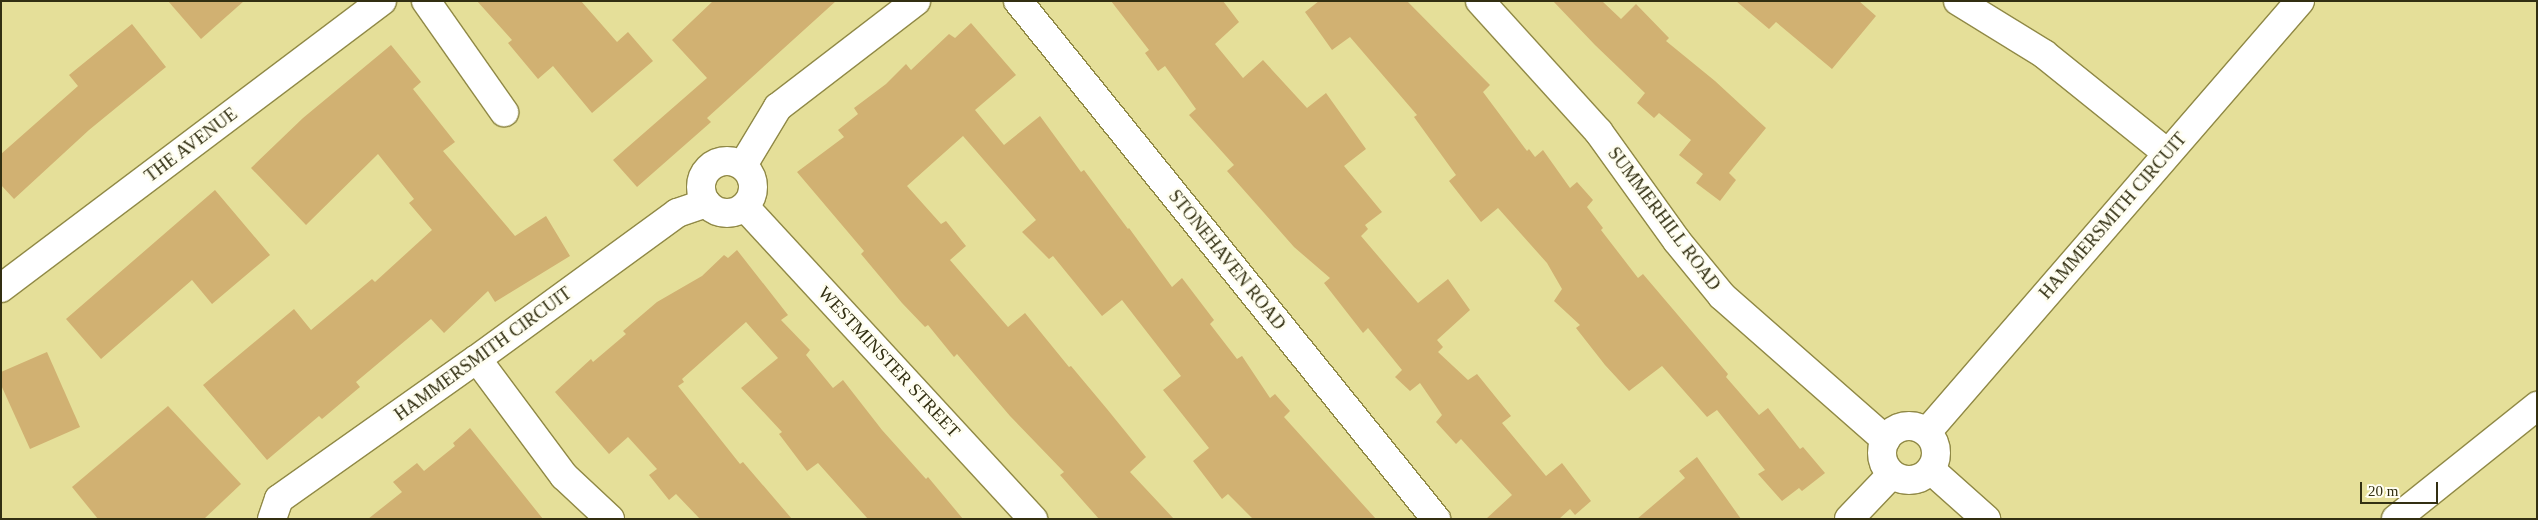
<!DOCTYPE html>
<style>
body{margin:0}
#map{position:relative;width:2538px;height:520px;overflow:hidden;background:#e5df99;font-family:Georgia,serif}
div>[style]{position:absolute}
.building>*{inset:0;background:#d1b172}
.roads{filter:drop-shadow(1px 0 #908946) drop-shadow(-1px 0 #908946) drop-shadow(0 1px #908946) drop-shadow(0 -1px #908946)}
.minor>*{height:28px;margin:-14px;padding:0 14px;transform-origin:14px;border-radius:14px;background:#fff}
.minor>.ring{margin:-14px;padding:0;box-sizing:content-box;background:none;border:28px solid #fff;border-radius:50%}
.tertiary>*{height:28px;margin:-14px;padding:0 14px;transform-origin:14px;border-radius:14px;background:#fff}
span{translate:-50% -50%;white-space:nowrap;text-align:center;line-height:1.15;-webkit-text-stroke:5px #fffef0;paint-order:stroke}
.street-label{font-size:18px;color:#322f12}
.frame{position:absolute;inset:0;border:2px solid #322f12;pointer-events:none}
.scale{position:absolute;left:2360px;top:482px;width:78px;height:22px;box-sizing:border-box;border:2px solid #322f12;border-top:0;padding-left:6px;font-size:15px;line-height:18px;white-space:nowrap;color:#322f12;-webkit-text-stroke:4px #fffef0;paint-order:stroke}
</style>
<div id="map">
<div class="building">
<i style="clip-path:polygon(168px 1px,244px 1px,201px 39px)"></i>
<i style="clip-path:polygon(477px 1px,581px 1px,617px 42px,628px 32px,653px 61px,592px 113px,553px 66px,538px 79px,508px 43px,512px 40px)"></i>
<i style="clip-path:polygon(713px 1px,836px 1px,707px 118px,711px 122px,637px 187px,613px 160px,707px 78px,672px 40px)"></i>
<i style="clip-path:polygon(1111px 1px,1223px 1px,1239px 22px,1215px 44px,1243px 78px,1263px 60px,1307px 108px,1326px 93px,1366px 149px,1344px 166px,1382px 212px,1365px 225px,1368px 229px,1361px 236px,1418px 303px,1448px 279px,1470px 310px,1437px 340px,1443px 347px,1438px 352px,1468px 380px,1477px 374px,1511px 416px,1502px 423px,1546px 476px,1562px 463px,1591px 501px,1575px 515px,1570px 509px,1559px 519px,1486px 519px,1512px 495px,1461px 439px,1456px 444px,1436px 422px,1442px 415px,1420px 383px,1410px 391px,1395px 377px,1402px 370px,1368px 328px,1363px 333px,1324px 283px,1330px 278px,1294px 247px,1227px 171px,1234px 165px,1189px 115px,1196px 109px,1165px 66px,1158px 71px,1145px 53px,1149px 50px)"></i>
<i style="clip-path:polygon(1319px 1px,1407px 1px,1490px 85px,1483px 92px,1527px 151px,1529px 149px,1535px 157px,1543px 150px,1570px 188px,1577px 182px,1593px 200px,1587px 207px,1603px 228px,1601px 230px,1638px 278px,1643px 274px,1728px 374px,1726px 377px,1759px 415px,1768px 408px,1800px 449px,1803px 447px,1825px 473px,1802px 491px,1799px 488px,1782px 501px,1758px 474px,1765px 470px,1717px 410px,1707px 417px,1662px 366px,1629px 391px,1605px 365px,1576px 328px,1580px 325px,1554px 301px,1562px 289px,1547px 263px,1498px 208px,1481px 222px,1449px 181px,1456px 175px,1414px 117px,1417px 115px,1350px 37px,1332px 50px,1305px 12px)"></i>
<i style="clip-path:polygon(1553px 1px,1602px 1px,1621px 19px,1636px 4px,1669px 38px,1666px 41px,1715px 81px,1766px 128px,1729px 173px,1736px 180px,1720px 201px,1696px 183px,1703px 174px,1679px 155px,1691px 140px,1659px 113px,1654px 118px,1637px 103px,1645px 93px,1595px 45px)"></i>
<i style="clip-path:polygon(1736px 1px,1859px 1px,1876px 16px,1832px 69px,1776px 22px,1769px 29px)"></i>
<i style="clip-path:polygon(971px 23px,1016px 75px,975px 110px,1004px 145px,1040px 116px,1081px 172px,1084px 170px,1128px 229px,1129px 228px,1172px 287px,1182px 278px,1214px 320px,1210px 324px,1237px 359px,1242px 356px,1270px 398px,1275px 394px,1290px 411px,1284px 417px,1376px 519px,1253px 519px,1228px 494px,1222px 499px,1193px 461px,1209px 448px,1163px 390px,1181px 376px,1122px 300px,1102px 316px,1053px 256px,1049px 259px,1022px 232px,1036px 220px,963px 136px,907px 186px,941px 224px,946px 221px,966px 246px,950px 260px,1008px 327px,1025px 313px,1069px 367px,1071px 366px,1107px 409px,1146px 457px,1130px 472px,1174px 519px,1099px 519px,1060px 475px,1064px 472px,1010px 416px,957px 354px,954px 357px,928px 325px,925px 327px,902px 303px,861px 254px,864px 251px,797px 172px,844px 137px,838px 130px,858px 114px,854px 108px,886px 84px,906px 64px,911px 70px,949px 34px,955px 38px)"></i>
<i style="clip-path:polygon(132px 24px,166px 67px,89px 130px,14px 199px,1px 185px,1px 154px,78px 86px,69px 75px)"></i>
<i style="clip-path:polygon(391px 45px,421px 82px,413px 89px,455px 142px,443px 151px,515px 236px,546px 216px,570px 256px,495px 302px,488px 291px,444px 333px,431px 319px,356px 382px,360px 387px,322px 419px,319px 416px,267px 460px,203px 385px,294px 309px,311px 330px,372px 279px,375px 282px,432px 230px,409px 203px,414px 199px,378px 154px,306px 225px,251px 168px,303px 118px)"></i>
<i style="clip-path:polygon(215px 190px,270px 255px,212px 304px,192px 280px,101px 359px,66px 319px)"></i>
<i style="clip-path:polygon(737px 250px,788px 315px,781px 320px,810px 350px,806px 355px,833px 388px,843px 380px,882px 430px,926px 479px,928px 477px,963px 519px,868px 519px,818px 463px,807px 471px,779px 434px,782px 432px,741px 388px,778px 358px,746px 322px,682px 379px,684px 382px,678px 386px,740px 464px,743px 462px,792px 519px,700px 519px,676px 494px,669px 500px,649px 475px,657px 469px,628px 437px,609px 454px,555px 392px,591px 359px,593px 362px,626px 334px,623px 331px,657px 302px,702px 276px,724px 255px,728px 258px)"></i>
<i style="clip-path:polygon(47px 352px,80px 427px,30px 449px,1px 385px,1px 372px)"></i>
<i style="clip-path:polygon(168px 406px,241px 484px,204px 519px,98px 519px,72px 487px)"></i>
<i style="clip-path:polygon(470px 428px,543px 519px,368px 519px,402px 492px,393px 482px,417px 463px,424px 471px,455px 446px,453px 443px)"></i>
<i style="clip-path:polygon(1697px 457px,1741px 519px,1637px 519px,1685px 478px,1679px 471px)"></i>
</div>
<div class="roads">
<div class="minor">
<i style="left:426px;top:1px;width:136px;rotate:54.9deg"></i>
<i style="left:1018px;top:1px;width:666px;rotate:51.1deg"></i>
<i style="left:1480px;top:1px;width:176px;rotate:47.8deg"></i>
<i style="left:1598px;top:131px;width:135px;rotate:54.3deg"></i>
<i style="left:1677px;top:241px;width:71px;rotate:50.7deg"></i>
<i style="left:1722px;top:296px;width:218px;rotate:41.3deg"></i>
<i style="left:1958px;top:1px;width:101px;rotate:31.6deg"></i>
<i style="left:2044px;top:54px;width:158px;rotate:38.8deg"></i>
<i class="ring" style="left:701px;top:161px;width:24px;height:24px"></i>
<i style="left:743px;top:165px;width:68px;rotate:-58.9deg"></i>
<i style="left:778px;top:107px;width:174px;rotate:-37.5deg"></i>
<i style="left:745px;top:207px;width:425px;rotate:47.3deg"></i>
<i style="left:1px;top:288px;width:477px;rotate:-37deg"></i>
<i style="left:477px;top:359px;width:146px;rotate:53.4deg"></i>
<i style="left:564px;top:476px;width:63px;rotate:43.1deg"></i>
<i class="ring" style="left:1882px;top:426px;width:26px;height:26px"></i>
<i style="left:1927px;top:432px;width:570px;rotate:-49.13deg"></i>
<i style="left:1931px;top:470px;width:74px;rotate:41.7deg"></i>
<i style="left:272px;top:519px;width:21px;rotate:-71deg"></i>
<i style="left:279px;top:499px;width:242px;rotate:-35.3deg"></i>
<i style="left:477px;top:359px;width:248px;rotate:-36.1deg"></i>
<i style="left:677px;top:213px;width:31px;rotate:-19deg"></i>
<i style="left:1849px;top:519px;width:62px;rotate:-46.3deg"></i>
</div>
<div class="tertiary">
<i style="left:2396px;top:519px;width:181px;rotate:-38.7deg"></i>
</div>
</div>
<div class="street-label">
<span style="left:191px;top:145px;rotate:-37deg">THE AVENUE</span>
<span style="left:2113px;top:216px;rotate:-49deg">HAMMERSMITH CIRCUIT</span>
<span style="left:1664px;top:219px;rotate:53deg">SUMMERHILL ROAD</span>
<span style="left:1227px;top:260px;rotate:51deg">STONEHAVEN ROAD</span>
<span style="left:483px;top:354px;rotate:-36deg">HAMMERSMITH CIRCUIT</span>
<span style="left:889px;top:362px;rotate:47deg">WESTMINSTER STREET</span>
</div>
<div class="frame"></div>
<div class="scale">20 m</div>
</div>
